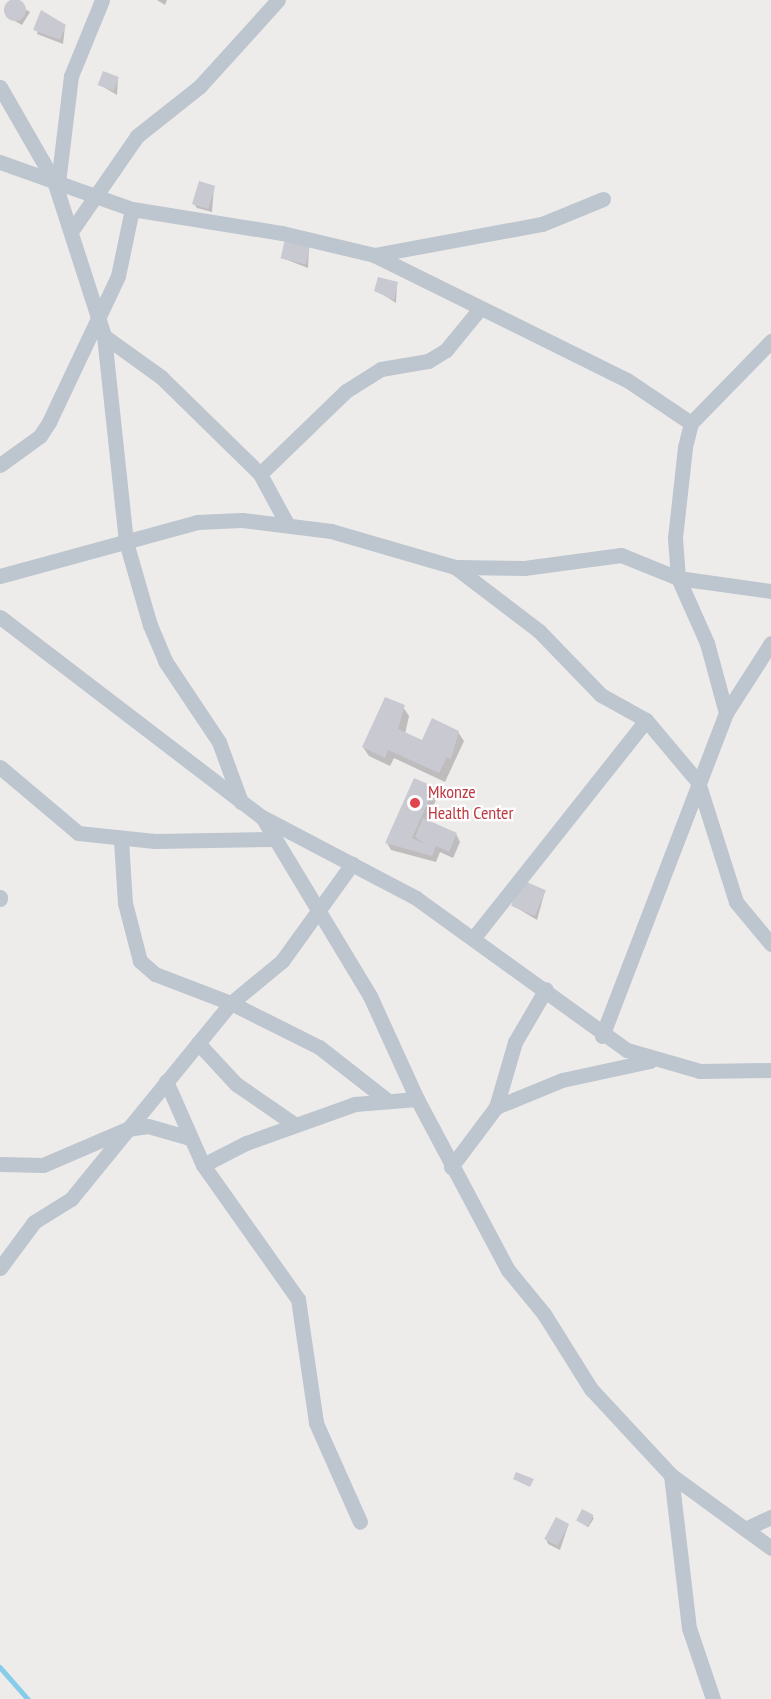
<!DOCTYPE html>
<style>
body{margin:0}
#map{position:relative;width:771px;height:1699px;overflow:hidden;background:#eeeceb;font-family:"PT Sans Narrow",sans-serif}
div>[style]{position:absolute}
.shadow>*{inset:0;background:#0003;transform-origin:0 0}
.stream>*{height:4.5px;margin:-2.25px;padding:0 2.25px;transform-origin:2.25px;border-radius:2.25px;background:#87cce8}
.building>*{inset:0;background:#c9cad1;transform-origin:0 0}
.round{border-radius:50%}
.street>*{height:15px;margin:-7.5px;padding:0 7.5px;transform-origin:7.5px;border-radius:7.5px;background:#bdc5ce}
.dots>*{width:16px;height:16px;translate:-50% -50%;box-sizing:border-box;border:3px solid #fff;border-radius:50%}
span{translate:-50% -50%;white-space:nowrap;text-align:center;line-height:1.15;-webkit-text-stroke:4.5px #fff;paint-order:stroke}
.health-label{font-size:18px;color:#be3a42}
.left{translate:0 -50%;text-align:left}
</style>
<div id="map">
<div class="shadow">
<i style="clip-path:polygon(10px 0,30px 12px,22px 25px,6px 16px)"></i>
<i style="clip-path:polygon(157px 0,167px 0,165px 5px)"></i>
<i style="clip-path:polygon(42px 12px,65px 26px,63px 44px,37px 34px)"></i>
<i style="clip-path:polygon(118px 78px,117px 95px,100px 85px)"></i>
<i style="clip-path:polygon(214px 187px,212px 212px,197px 208px,194px 204px)"></i>
<i style="clip-path:polygon(309px 247px,308px 268px,282px 258px)"></i>
<i style="clip-path:polygon(397px 283px,396px 303px,376px 290px)"></i>
<i style="clip-path:polygon(403px 707px,409px 716px,405px 734px,423px 742px,458px 732px,464px 741px,445px 782px,394px 758px,390px 766px,369px 756px,363px 747px)"></i>
<i style="clip-path:polygon(434px 789px,438px 796px,426px 821px,456px 834px,460px 842px,453px 858px,440px 852px,436px 862px,391px 850px,387px 843px)"></i>
<i style="clip-path:polygon(545px 891px,537px 920px,512px 905px)"></i>
<i style="left:583px;top:1511px;width:13px;height:11px;rotate:32deg"></i>
<i style="clip-path:polygon(568px 1526px,560px 1550px,548px 1544px,546px 1539px)"></i>
</div>
<div class="stream">
<i style="left:0;top:1667px;width:43px;rotate:48.8deg"></i>
</div>
<div class="building">
<i class="round" style="left:4px;top:-1px;width:22px;height:22px"></i>
<i style="clip-path:polygon(41px 10px,66px 25px,60px 40px,33px 30px)"></i>
<i style="left:103px;top:71px;width:17px;height:15px;rotate:21deg"></i>
<i style="left:199px;top:181px;width:17px;height:24px;rotate:17deg"></i>
<i style="left:285px;top:239px;width:26px;height:20px;rotate:13deg"></i>
<i style="clip-path:polygon(378px 277px,398px 282px,394px 300px,374px 291px)"></i>
<i style="clip-path:polygon(385px 697px,405px 705px,398px 729px,422px 740px,432px 718px,459px 731px,451px 759px,447px 757px,439px 773px,388px 750px,385px 758px,362px 747px)"></i>
<i style="clip-path:polygon(414px 778px,435px 787px,412px 838px,427px 845px,415px 837px,423px 818px,457px 833px,449px 852px,436px 846px,432px 856px,385px 843px)"></i>
<i style="left:522px;top:880px;width:26px;height:28px;rotate:23deg"></i>
<i style="clip-path:polygon(516px 1472px,534px 1479px,530px 1487px,513px 1479px)"></i>
<i style="left:582px;top:1509px;width:13px;height:13px;rotate:27deg"></i>
<i style="left:556px;top:1517px;width:15px;height:25px;rotate:28deg"></i>
</div>
<div class="street">
<i style="left:0;top:87px;width:108px;rotate:60.1deg"></i>
<i style="left:54px;top:181px;width:163px;rotate:72.1deg"></i>
<i style="left:104px;top:336px;width:207px;rotate:83.9deg"></i>
<i style="left:126px;top:542px;width:86px;rotate:73.9deg"></i>
<i style="left:150px;top:625px;width:39px;rotate:67deg"></i>
<i style="left:165px;top:661px;width:97px;rotate:56.3deg"></i>
<i style="left:219px;top:742px;width:64px;rotate:69.9deg"></i>
<i style="left:0;top:162px;width:140px;rotate:19.6deg"></i>
<i style="left:132px;top:209px;width:152px;rotate:9.1deg"></i>
<i style="left:282px;top:233px;width:95px;rotate:13.4deg"></i>
<i style="left:374px;top:255px;width:282px;rotate:26.3deg"></i>
<i style="left:627px;top:380px;width:77px;rotate:33.9deg"></i>
<i style="left:58px;top:183px;width:108px;rotate:-83.1deg"></i>
<i style="left:71px;top:76px;width:82px;rotate:-67.8deg"></i>
<i style="left:72px;top:230px;width:114px;rotate:-55.3deg"></i>
<i style="left:137px;top:136px;width:80px;rotate:-38.4deg"></i>
<i style="left:200px;top:86px;width:116px;rotate:-47.8deg"></i>
<i style="left:374px;top:255px;width:171px;rotate:-10.5deg"></i>
<i style="left:542px;top:224px;width:66px;rotate:-22.3deg"></i>
<i style="left:104px;top:336px;width:70px;rotate:35.7deg"></i>
<i style="left:161px;top:377px;width:139px;rotate:44.4deg"></i>
<i style="left:260px;top:474px;width:55px;rotate:61.6deg"></i>
<i style="left:0;top:465px;width:49px;rotate:-35.9deg"></i>
<i style="left:40px;top:436px;width:17px;rotate:-57deg"></i>
<i style="left:49px;top:422px;width:161px;rotate:-64.7deg"></i>
<i style="left:118px;top:276px;width:68px;rotate:-78.2deg"></i>
<i style="left:260px;top:474px;width:120px;rotate:-44deg"></i>
<i style="left:346px;top:391px;width:41px;rotate:-32.2deg"></i>
<i style="left:381px;top:369px;width:48px;rotate:-9.7deg"></i>
<i style="left:428px;top:361px;width:21px;rotate:-31deg"></i>
<i style="left:446px;top:350px;width:50px;rotate:-50.6deg"></i>
<i style="left:455px;top:567px;width:106px;rotate:37.3deg"></i>
<i style="left:539px;top:631px;width:89px;rotate:45.9deg"></i>
<i style="left:601px;top:695px;width:51px;rotate:29.1deg"></i>
<i style="left:646px;top:720px;width:81px;rotate:50deg"></i>
<i style="left:698px;top:782px;width:126px;rotate:72.4deg"></i>
<i style="left:736px;top:902px;width:55px;rotate:50.2deg"></i>
<i style="left:0;top:576px;width:204px;rotate:-15.3deg"></i>
<i style="left:197px;top:522px;width:45px;rotate:-2.5deg"></i>
<i style="left:242px;top:520px;width:90px;rotate:7deg"></i>
<i style="left:331px;top:531px;width:129px;rotate:16.2deg"></i>
<i style="left:455px;top:567px;width:69px;rotate:0.8deg"></i>
<i style="left:524px;top:568px;width:98px;rotate:-7.6deg"></i>
<i style="left:621px;top:555px;width:61px;rotate:22deg"></i>
<i style="left:678px;top:578px;width:94px;rotate:8deg"></i>
<i style="left:0;top:617px;width:330px;rotate:37.4deg"></i>
<i style="left:262px;top:817px;width:174px;rotate:27.7deg"></i>
<i style="left:416px;top:898px;width:260px;rotate:35.8deg"></i>
<i style="left:627px;top:1050px;width:76px;rotate:16deg"></i>
<i style="left:700px;top:1071px;width:71px;rotate:-0.8deg"></i>
<i style="left:726px;top:713px;width:73px;rotate:-105.2deg"></i>
<i style="left:707px;top:643px;width:71px;rotate:-114deg"></i>
<i style="left:678px;top:578px;width:40px;rotate:-94.3deg"></i>
<i style="left:675px;top:538px;width:92px;rotate:-83.7deg"></i>
<i style="left:685px;top:447px;width:25px;rotate:-76deg"></i>
<i style="left:691px;top:423px;width:115px;rotate:-45.7deg"></i>
<i style="left:0;top:767px;width:102px;rotate:40.2deg"></i>
<i style="left:78px;top:833px;width:77px;rotate:5.9deg"></i>
<i style="left:155px;top:841px;width:120px;rotate:-1deg"></i>
<i style="left:262px;top:817px;width:209px;rotate:58.9deg"></i>
<i style="left:370px;top:996px;width:113px;rotate:65.5deg"></i>
<i style="left:417px;top:1099px;width:194px;rotate:62deg"></i>
<i style="left:508px;top:1270px;width:57px;rotate:50.7deg"></i>
<i style="left:544px;top:1314px;width:89px;rotate:57.9deg"></i>
<i style="left:591px;top:1389px;width:117px;rotate:47.1deg"></i>
<i style="left:671px;top:1475px;width:124px;rotate:36.1deg"></i>
<i style="left:121px;top:840px;width:63px;rotate:86.4deg"></i>
<i style="left:125px;top:903px;width:60px;rotate:75.5deg"></i>
<i style="left:140px;top:961px;width:20px;rotate:41deg"></i>
<i style="left:155px;top:974px;width:81px;rotate:20.9deg"></i>
<i style="left:231px;top:1003px;width:98px;rotate:26.6deg"></i>
<i style="left:319px;top:1047px;width:88px;rotate:38deg"></i>
<i style="left:0;top:899px;width:2px;rotate:-90deg"></i>
<i style="left:475px;top:936px;width:275px;rotate:-51.6deg"></i>
<i style="left:602px;top:1036px;width:346px;rotate:-69deg"></i>
<i style="left:726px;top:713px;width:83px;rotate:-57.3deg"></i>
<i style="left:198px;top:1043px;width:56px;rotate:47.2deg"></i>
<i style="left:236px;top:1084px;width:70px;rotate:34.6deg"></i>
<i style="left:166px;top:1081px;width:92px;rotate:66.2deg"></i>
<i style="left:203px;top:1165px;width:164px;rotate:54.7deg"></i>
<i style="left:298px;top:1299px;width:125px;rotate:81.7deg"></i>
<i style="left:316px;top:1423px;width:108px;rotate:66deg"></i>
<i style="left:496px;top:1107px;width:68px;rotate:-73.7deg"></i>
<i style="left:515px;top:1042px;width:61px;rotate:-59.7deg"></i>
<i style="left:0;top:1164px;width:43px;rotate:1.3deg"></i>
<i style="left:43px;top:1165px;width:91px;rotate:-23.2deg"></i>
<i style="left:127px;top:1129px;width:21px;rotate:-8deg"></i>
<i style="left:148px;top:1126px;width:40px;rotate:16deg"></i>
<i style="left:203px;top:1165px;width:48px;rotate:-27.1deg"></i>
<i style="left:246px;top:1143px;width:116px;rotate:-19.7deg"></i>
<i style="left:355px;top:1104px;width:62px;rotate:-4.6deg"></i>
<i style="left:451px;top:1167px;width:75px;rotate:-53.1deg"></i>
<i style="left:496px;top:1107px;width:71px;rotate:-22.2deg"></i>
<i style="left:562px;top:1080px;width:90px;rotate:-12.2deg"></i>
<i style="left:0;top:1268px;width:57px;rotate:-53.5deg"></i>
<i style="left:34px;top:1222px;width:44px;rotate:-31.9deg"></i>
<i style="left:71px;top:1199px;width:253px;rotate:-50.8deg"></i>
<i style="left:231px;top:1003px;width:66px;rotate:-39.5deg"></i>
<i style="left:282px;top:961px;width:120px;rotate:-54.2deg"></i>
<i style="left:671px;top:1475px;width:154px;rotate:83.3deg"></i>
<i style="left:689px;top:1628px;width:75px;rotate:71.3deg"></i>
<i style="left:745px;top:1529px;width:29px;rotate:-25deg"></i>
</div>
<div class="dots">
<i style="left:415px;top:803px;background:#e0444e"></i>
</div>
<div class="health-label">
<span class="left" style="left:428px;top:803px">Mkonze<br>Health Center</span>
</div>
</div>
